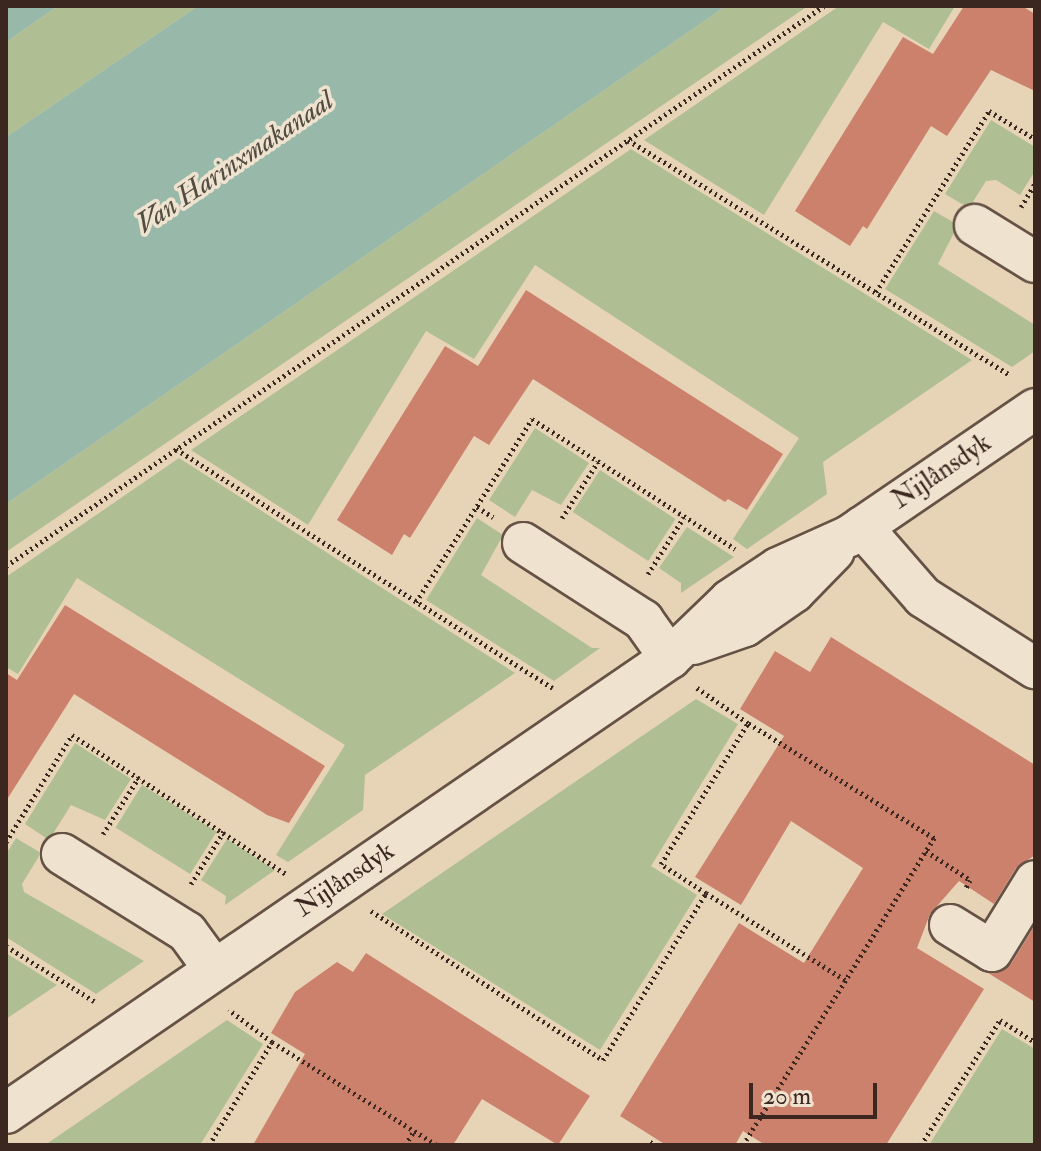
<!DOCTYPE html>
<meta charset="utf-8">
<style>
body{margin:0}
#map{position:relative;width:1041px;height:1151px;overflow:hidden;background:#e7d4b7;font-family:"IM FELL Double Pica",serif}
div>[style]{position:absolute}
.green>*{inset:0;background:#b0be93;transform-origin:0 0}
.water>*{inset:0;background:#98b9a9}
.building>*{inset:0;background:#cc816c}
.path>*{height:5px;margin-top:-2.5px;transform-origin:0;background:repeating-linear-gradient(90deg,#3b271f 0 2px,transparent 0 6px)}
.roads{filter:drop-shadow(2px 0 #665245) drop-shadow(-2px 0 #665245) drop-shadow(0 2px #665245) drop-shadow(0 -2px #665245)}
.minor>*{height:40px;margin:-20px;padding:0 20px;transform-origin:20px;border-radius:20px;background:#efe3d0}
span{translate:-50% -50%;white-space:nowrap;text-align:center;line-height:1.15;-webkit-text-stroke:7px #efe3d0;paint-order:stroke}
.street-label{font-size:26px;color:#3b271f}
.water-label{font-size:28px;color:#524c42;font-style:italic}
.frame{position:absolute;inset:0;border:8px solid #3b271f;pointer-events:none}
.scale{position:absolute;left:749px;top:1083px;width:128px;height:36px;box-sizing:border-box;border:4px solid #3b271f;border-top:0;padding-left:10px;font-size:24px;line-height:28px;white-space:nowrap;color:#3b271f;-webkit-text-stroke:6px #efe3d0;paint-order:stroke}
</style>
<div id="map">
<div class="green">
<i style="clip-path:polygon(58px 6px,198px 6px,6px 137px,6px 42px)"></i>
<i style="clip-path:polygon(726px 6px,808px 6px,6px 552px,6px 504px)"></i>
<i style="clip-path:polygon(839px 6px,955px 6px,929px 49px,883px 22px,764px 215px,644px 140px)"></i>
<i style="clip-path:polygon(991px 120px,1035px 147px,1035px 171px,1020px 195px,996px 180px,986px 181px,969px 208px,945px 194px)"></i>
<i style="clip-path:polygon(631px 149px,972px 360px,823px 462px,827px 494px,747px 549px,733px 539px,799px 438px,535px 265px,474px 359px,426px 331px,308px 525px,191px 450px)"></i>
<i style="clip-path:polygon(934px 211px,958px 225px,938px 264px,1035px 325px,1035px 351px,1012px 367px,885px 289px)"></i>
<i style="clip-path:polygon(535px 428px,589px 463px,561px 505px,532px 490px,515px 517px,489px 500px)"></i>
<i style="clip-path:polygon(179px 458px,515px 673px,365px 775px,363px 810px,288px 862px,276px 855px,345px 745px,77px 578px,18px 674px,6px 667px,6px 577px)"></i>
<i style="left:600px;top:470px;width:90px;height:50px;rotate:33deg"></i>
<i style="clip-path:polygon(477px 518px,503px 535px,481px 575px,592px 648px,600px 648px,554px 681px,426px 600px)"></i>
<i style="clip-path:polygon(687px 527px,734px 557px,681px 593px,681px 583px,659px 568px)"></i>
<i style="clip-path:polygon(696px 699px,738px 724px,651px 866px,697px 895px,600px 1050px,382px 914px)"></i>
<i style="clip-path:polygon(75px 743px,131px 779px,105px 820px,71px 805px,49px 840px,25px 824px)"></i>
<i style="left:142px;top:785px;width:88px;height:50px;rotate:32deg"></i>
<i style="clip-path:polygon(16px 838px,41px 853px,22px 884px,24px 892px,144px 961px,96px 994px,6px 937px,6px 854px)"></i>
<i style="clip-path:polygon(227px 839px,275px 870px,225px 905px,226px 896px,201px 880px)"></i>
<i style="clip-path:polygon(6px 953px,57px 985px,6px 1019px)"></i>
<i style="clip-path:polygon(227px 1020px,263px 1044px,200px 1145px,45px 1145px)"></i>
<i style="clip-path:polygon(1002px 1029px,1035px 1049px,1035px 1145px,929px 1145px)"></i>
</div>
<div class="water">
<i style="clip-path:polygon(6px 6px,58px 6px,6px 42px)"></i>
<i style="clip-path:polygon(198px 6px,726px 6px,6px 504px,6px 137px)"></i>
</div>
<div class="building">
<i style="clip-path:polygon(964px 6px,1022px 6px,1035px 14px,1035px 91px,991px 70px,947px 136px,931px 126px,867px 229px,863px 226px,850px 246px,795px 211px,903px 37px,933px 54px)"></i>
<i style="clip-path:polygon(526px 290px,783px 454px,747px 510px,728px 499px,725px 502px,533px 379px,489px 445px,474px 436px,410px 538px,404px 534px,392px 555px,337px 520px,445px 346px,478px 366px)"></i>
<i style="clip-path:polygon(65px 605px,325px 766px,289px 823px,267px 815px,74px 694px,6px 801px,6px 673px,17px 680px)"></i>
<i style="clip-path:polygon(831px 637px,1035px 765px,1035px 855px,1016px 868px,994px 904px,959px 881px,930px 914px,917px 948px,984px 989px,886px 1145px,765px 1145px,743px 1131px,735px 1145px,666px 1145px,620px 1116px,739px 923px,804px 963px,863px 868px,791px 821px,741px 905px,695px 877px,784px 736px,740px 709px,775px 651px,810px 672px)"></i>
<i style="clip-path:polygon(1035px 925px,1035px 1002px,988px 973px,1011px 964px)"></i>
<i style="clip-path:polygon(366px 953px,590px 1096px,558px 1145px,482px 1099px,453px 1145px,253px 1145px,305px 1054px,271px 1033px,295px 992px,337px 962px,353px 972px)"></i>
</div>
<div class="path">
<i style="left:628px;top:140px;width:448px;rotate:31.6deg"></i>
<i style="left:1021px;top:207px;width:27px;rotate:-59deg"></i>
<i style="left:876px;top:292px;width:213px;rotate:-58deg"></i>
<i style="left:989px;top:111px;width:54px;rotate:31.3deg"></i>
<i style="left:176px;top:449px;width:446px;rotate:32.4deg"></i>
<i style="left:477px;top:507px;width:19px;rotate:32deg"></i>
<i style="left:562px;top:518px;width:67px;rotate:-57.3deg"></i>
<i style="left:6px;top:566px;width:991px;rotate:-34.4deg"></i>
<i style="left:648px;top:574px;width:67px;rotate:-57.7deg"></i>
<i style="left:416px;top:602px;width:217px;rotate:-57.6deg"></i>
<i style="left:532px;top:419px;width:241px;rotate:32.6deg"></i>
<i style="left:103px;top:834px;width:67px;rotate:-57.7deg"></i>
<i style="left:6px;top:842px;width:126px;rotate:-58.3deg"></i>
<i style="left:72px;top:735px;width:255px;rotate:33deg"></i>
<i style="left:926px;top:851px;width:53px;rotate:33.4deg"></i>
<i style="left:970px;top:880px;width:9px;rotate:117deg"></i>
<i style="left:191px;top:884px;width:62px;rotate:-58.1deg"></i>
<i style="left:706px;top:893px;width:164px;rotate:32deg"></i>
<i style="left:371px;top:911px;width:276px;rotate:32.7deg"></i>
<i style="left:603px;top:1060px;width:196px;rotate:-58.3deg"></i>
<i style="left:706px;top:893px;width:54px;rotate:-147.2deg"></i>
<i style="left:661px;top:864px;width:166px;rotate:-58.3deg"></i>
<i style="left:748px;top:723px;width:62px;rotate:-145.5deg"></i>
<i style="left:6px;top:946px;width:104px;rotate:32deg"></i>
<i style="left:272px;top:1042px;width:195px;rotate:32deg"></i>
<i style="left:650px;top:1142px;width:6px;rotate:31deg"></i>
<i style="left:209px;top:1145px;width:121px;rotate:-58.5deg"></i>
<i style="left:272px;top:1042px;width:54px;rotate:-143.3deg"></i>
<i style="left:405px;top:1145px;width:17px;rotate:-57deg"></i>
<i style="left:743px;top:1145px;width:362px;rotate:-58.1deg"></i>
<i style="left:934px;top:838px;width:219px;rotate:-148.3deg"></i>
<i style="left:921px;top:1145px;width:148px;rotate:-57.7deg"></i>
<i style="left:1000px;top:1020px;width:41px;rotate:32.2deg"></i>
</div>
<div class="roads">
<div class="minor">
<i style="left:975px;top:225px;width:70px;rotate:31.7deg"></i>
<i style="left:862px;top:527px;width:93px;rotate:48.9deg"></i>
<i style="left:923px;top:597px;width:133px;rotate:32.4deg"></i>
<i style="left:523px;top:543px;width:143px;rotate:32.7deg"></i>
<i style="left:643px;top:620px;width:47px;rotate:54.6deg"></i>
<i style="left:693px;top:644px;width:55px;rotate:-19.1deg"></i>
<i style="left:745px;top:626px;width:60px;rotate:-34.8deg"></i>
<i style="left:794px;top:592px;width:57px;rotate:-45.7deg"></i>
<i style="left:62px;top:854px;width:147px;rotate:32deg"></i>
<i style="left:187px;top:932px;width:46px;rotate:53.9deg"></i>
<i style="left:950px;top:925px;width:49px;rotate:31.8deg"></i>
<i style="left:992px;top:951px;width:82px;rotate:-58.4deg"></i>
<i style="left:6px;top:1113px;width:805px;rotate:-34.42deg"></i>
<i style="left:670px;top:658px;width:83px;rotate:-44deg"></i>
<i style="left:730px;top:600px;width:58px;rotate:-33.7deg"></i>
<i style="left:778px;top:568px;width:78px;rotate:-24.3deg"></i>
<i style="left:849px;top:536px;width:225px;rotate:-34.3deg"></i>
</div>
</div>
<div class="street-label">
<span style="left:942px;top:472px;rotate:-34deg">Nijlânsdyk</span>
<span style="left:345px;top:880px;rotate:-34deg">Nijlânsdyk</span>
</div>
<div class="water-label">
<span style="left:235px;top:163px;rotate:-34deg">Van Harinxmakanaal</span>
</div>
<div class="frame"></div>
<div class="scale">20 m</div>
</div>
